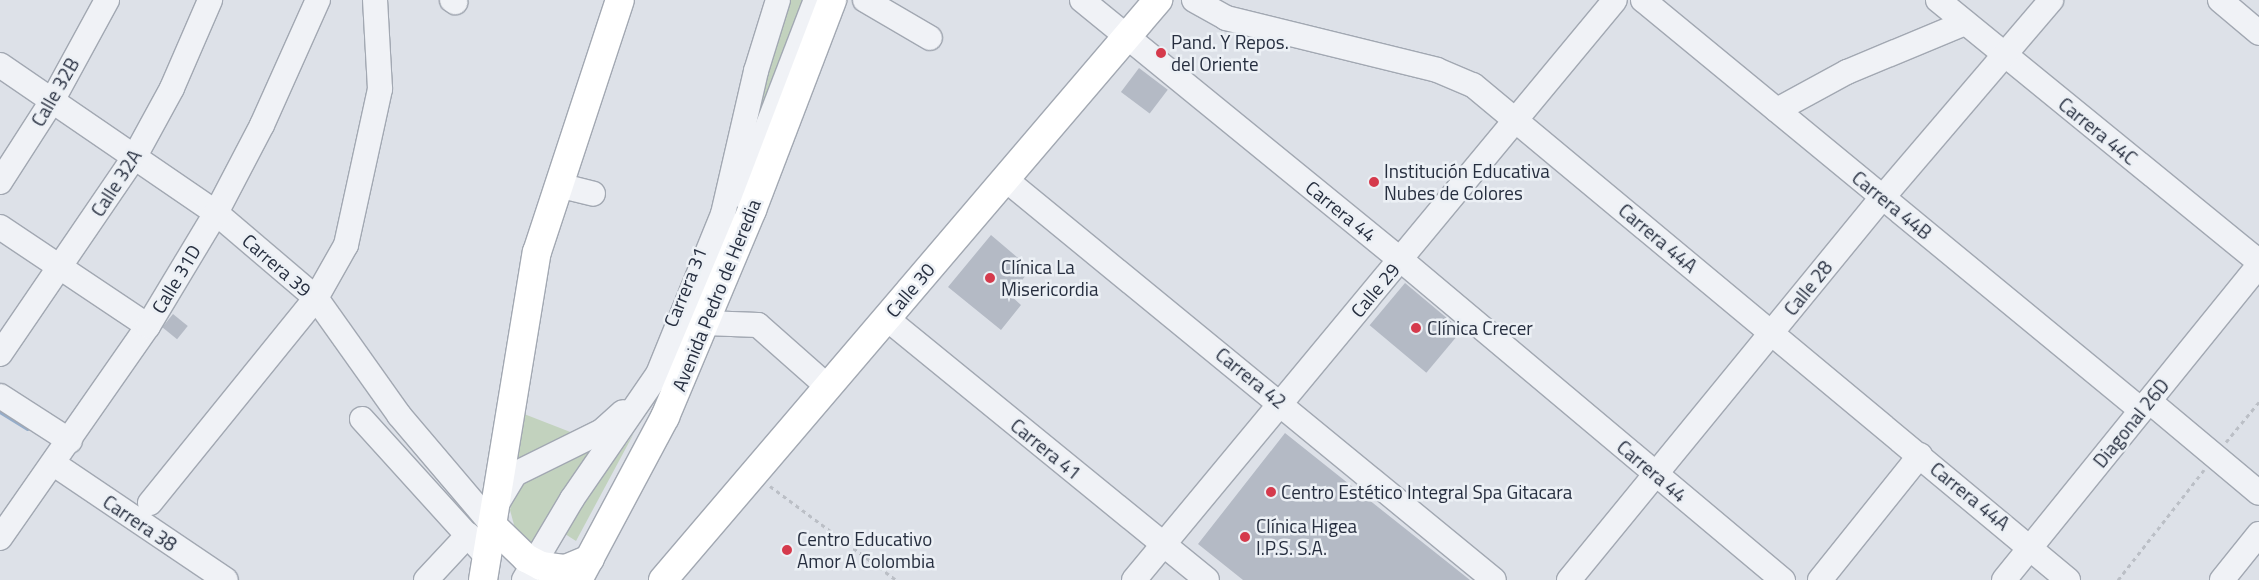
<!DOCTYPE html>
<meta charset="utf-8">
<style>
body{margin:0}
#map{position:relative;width:2259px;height:580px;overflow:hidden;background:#dde1e8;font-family:"Titillium Web",sans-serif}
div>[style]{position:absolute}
.green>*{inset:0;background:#c2d2be}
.stream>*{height:5px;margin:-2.5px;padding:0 2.5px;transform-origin:2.5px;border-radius:2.5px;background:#95adca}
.building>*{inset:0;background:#b4bac5;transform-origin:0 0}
.path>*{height:3px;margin-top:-1.5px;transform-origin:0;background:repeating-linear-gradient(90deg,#bbbfc6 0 4px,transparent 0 8px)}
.roads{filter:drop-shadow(1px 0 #a2a8b2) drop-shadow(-1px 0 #a2a8b2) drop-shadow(0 1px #a2a8b2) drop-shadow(0 -1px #a2a8b2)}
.minor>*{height:24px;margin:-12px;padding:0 12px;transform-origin:12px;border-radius:12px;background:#f0f2f6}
.major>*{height:28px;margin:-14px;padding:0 14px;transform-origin:14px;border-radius:14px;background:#fff}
.highway>*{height:28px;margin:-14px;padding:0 14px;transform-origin:14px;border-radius:14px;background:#fff}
.dots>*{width:14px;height:14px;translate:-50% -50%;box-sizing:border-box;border:2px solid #ecf0f5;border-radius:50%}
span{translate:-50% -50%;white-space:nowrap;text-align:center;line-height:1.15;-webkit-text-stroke:5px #ecf0f5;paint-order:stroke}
.poi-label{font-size:19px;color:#262e3f}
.left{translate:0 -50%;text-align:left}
.street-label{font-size:19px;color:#262e3f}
</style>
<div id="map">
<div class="green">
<i style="clip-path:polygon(790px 0,809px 0,764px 112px,756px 108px,770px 53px)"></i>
<i style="clip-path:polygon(519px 412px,578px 435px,514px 466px)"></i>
<i style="clip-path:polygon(634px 433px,576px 541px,562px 532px)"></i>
<i style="clip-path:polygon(593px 446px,531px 543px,517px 536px,510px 510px,515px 487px)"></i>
</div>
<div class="stream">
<i style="left:0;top:411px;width:32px;rotate:32deg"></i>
</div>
<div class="building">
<i style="left:1139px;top:68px;width:36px;height:30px;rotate:37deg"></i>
<i style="clip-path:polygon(991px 235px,1031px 269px,1010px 295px,1021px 305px,1001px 330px,948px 287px)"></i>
<i style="left:1405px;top:283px;width:74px;height:55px;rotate:40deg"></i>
<i style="left:173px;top:314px;width:19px;height:17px;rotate:39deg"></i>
<i style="clip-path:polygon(1285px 433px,1354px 488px,1470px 580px,1243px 580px,1198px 544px)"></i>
</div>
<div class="path">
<i style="left:2226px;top:442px;width:52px;rotate:-50.5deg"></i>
<i style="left:770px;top:486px;width:157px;rotate:36.7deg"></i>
<i style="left:2118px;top:580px;width:140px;rotate:-52deg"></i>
</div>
<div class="roads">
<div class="minor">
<i style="left:452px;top:0;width:4px;rotate:34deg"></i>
<i style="left:865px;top:0;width:75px;rotate:30.3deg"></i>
<i style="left:1082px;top:0;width:410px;rotate:39.2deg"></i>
<i style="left:1400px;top:259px;width:500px;rotate:40deg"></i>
<i style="left:1194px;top:0;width:37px;rotate:29deg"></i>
<i style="left:1226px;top:18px;width:217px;rotate:13.8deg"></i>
<i style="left:1437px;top:70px;width:39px;rotate:23deg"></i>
<i style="left:1473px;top:85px;width:774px;rotate:39.76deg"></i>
<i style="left:1643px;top:0;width:645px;rotate:39.46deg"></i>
<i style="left:1938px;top:0;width:414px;rotate:39.2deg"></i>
<i style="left:2220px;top:0;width:51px;rotate:40.2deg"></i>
<i style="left:0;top:65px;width:262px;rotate:34.4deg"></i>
<i style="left:216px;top:213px;width:131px;rotate:40.4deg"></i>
<i style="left:316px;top:298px;width:143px;rotate:54.6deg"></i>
<i style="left:399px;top:415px;width:147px;rotate:49.7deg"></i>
<i style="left:1777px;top:110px;width:80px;rotate:-28.5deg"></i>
<i style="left:1847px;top:72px;width:128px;rotate:-22.6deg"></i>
<i style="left:1005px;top:179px;width:632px;rotate:39.35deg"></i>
<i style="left:0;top:182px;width:96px;rotate:-57.3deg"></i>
<i style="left:52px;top:101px;width:115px;rotate:-61.4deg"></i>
<i style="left:558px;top:185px;width:36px;rotate:14deg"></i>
<i style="left:741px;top:195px;width:209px;rotate:-69deg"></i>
<i style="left:0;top:227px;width:178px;rotate:33.8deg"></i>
<i style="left:886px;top:318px;width:414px;rotate:39.2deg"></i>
<i style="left:705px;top:323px;width:53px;rotate:2.2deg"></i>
<i style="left:758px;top:325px;width:94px;rotate:41.5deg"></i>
<i style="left:0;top:354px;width:240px;rotate:-55.7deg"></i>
<i style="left:135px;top:156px;width:77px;rotate:-61.4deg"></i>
<i style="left:172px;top:88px;width:96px;rotate:-66.6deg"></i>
<i style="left:0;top:396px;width:83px;rotate:32.7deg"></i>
<i style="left:2149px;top:401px;width:143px;rotate:39.9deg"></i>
<i style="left:362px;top:419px;width:188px;rotate:47.8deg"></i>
<i style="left:54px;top:464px;width:207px;rotate:34deg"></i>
<i style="left:498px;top:502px;width:33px;rotate:-59deg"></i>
<i style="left:515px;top:474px;width:97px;rotate:-26.3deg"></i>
<i style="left:602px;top:431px;width:28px;rotate:-42deg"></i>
<i style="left:150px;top:503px;width:264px;rotate:-51deg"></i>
<i style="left:316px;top:298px;width:61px;rotate:-60.5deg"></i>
<i style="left:346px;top:245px;width:160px;rotate:-77.7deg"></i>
<i style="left:380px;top:89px;width:89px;rotate:-93.2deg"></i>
<i style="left:0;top:538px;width:259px;rotate:-55.1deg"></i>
<i style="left:148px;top:326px;width:132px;rotate:-59deg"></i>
<i style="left:216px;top:213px;width:99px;rotate:-62.4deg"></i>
<i style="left:262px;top:125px;width:137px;rotate:-65.9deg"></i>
<i style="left:426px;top:580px;width:62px;rotate:-47deg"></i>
<i style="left:524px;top:580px;width:94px;rotate:-59.3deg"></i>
<i style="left:572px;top:499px;width:152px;rotate:-55.5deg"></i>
<i style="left:658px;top:374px;width:173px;rotate:-67.9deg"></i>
<i style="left:723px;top:214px;width:147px;rotate:-77deg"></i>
<i style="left:756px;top:71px;width:74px;rotate:-72.8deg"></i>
<i style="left:1134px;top:580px;width:753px;rotate:-50.33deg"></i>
<i style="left:1569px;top:580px;width:495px;rotate:-50.7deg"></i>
<i style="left:1883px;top:197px;width:259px;rotate:-49.5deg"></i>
<i style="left:1820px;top:580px;width:160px;rotate:-51.3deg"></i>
<i style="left:2004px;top:580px;width:405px;rotate:-51deg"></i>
<i style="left:2222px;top:580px;width:59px;rotate:-51.2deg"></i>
</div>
<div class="major">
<i style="left:663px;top:580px;width:763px;rotate:-49.52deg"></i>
</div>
<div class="highway">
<i style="left:494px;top:527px;width:45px;rotate:44.1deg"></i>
<i style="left:526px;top:558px;width:17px;rotate:28deg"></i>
<i style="left:541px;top:566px;width:25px;rotate:7deg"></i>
<i style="left:566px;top:569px;width:26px;rotate:-23deg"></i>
<i style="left:483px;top:580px;width:332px;rotate:-80.7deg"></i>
<i style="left:537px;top:252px;width:265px;rotate:-71.8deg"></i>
<i style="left:578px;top:580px;width:185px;rotate:-61.9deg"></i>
<i style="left:665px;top:417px;width:225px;rotate:-67.2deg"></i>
<i style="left:752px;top:210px;width:225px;rotate:-69.1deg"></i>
</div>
</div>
<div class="dots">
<i style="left:1161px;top:53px;background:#d53a4c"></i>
<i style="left:1374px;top:182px;background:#d53a4c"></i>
<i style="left:990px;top:278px;background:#d53a4c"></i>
<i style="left:1416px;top:328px;background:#d53a4c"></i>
<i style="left:1271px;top:492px;background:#d53a4c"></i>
<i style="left:1245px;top:537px;background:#d53a4c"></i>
<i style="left:787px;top:550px;background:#d53a4c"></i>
</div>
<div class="poi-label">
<span class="left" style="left:1171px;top:53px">Pand. Y Repos.<br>del Oriente</span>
<span class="left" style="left:1384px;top:182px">Institución Educativa<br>Nubes de Colores</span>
<span class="left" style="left:1001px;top:278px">Clínica La<br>Misericordia</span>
<span class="left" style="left:1427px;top:328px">Clínica Crecer</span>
<span class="left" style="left:1281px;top:492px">Centro Estético Integral Spa Gitacara</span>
<span class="left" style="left:1256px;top:537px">Clínica Higea<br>I.P.S. S.A.</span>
<span class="left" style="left:797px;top:550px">Centro Educativo<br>Amor A Colombia</span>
</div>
<div class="street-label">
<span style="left:55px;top:92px;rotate:-60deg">Calle 32B</span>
<span style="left:2098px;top:131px;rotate:39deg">Carrera 44C</span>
<span style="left:116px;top:183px;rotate:-57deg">Calle 32A</span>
<span style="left:1892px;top:205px;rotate:39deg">Carrera 44B</span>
<span style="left:1341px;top:211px;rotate:39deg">Carrera 44</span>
<span style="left:1658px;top:238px;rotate:40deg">Carrera 44A</span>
<span style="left:277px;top:265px;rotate:41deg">Carrera 39</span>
<span style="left:176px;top:279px;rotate:-59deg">Calle 31D</span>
<span style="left:685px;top:287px;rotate:-68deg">Carrera 31</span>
<span style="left:1808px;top:288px;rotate:-51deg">Calle 28</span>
<span style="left:910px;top:290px;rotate:-50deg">Calle 30</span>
<span style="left:1375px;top:290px;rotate:-50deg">Calle 29</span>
<span style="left:716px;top:295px;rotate:-68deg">Avenida Pedro de Heredia</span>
<span style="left:1251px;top:378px;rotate:39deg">Carrera 42</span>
<span style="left:2131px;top:423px;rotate:-51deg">Diagonal 26D</span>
<span style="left:1046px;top:449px;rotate:39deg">Carrera 41</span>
<span style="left:1652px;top:471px;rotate:40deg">Carrera 44</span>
<span style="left:1970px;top:496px;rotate:39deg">Carrera 44A</span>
<span style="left:140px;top:523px;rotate:34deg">Carrera 38</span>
</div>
</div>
